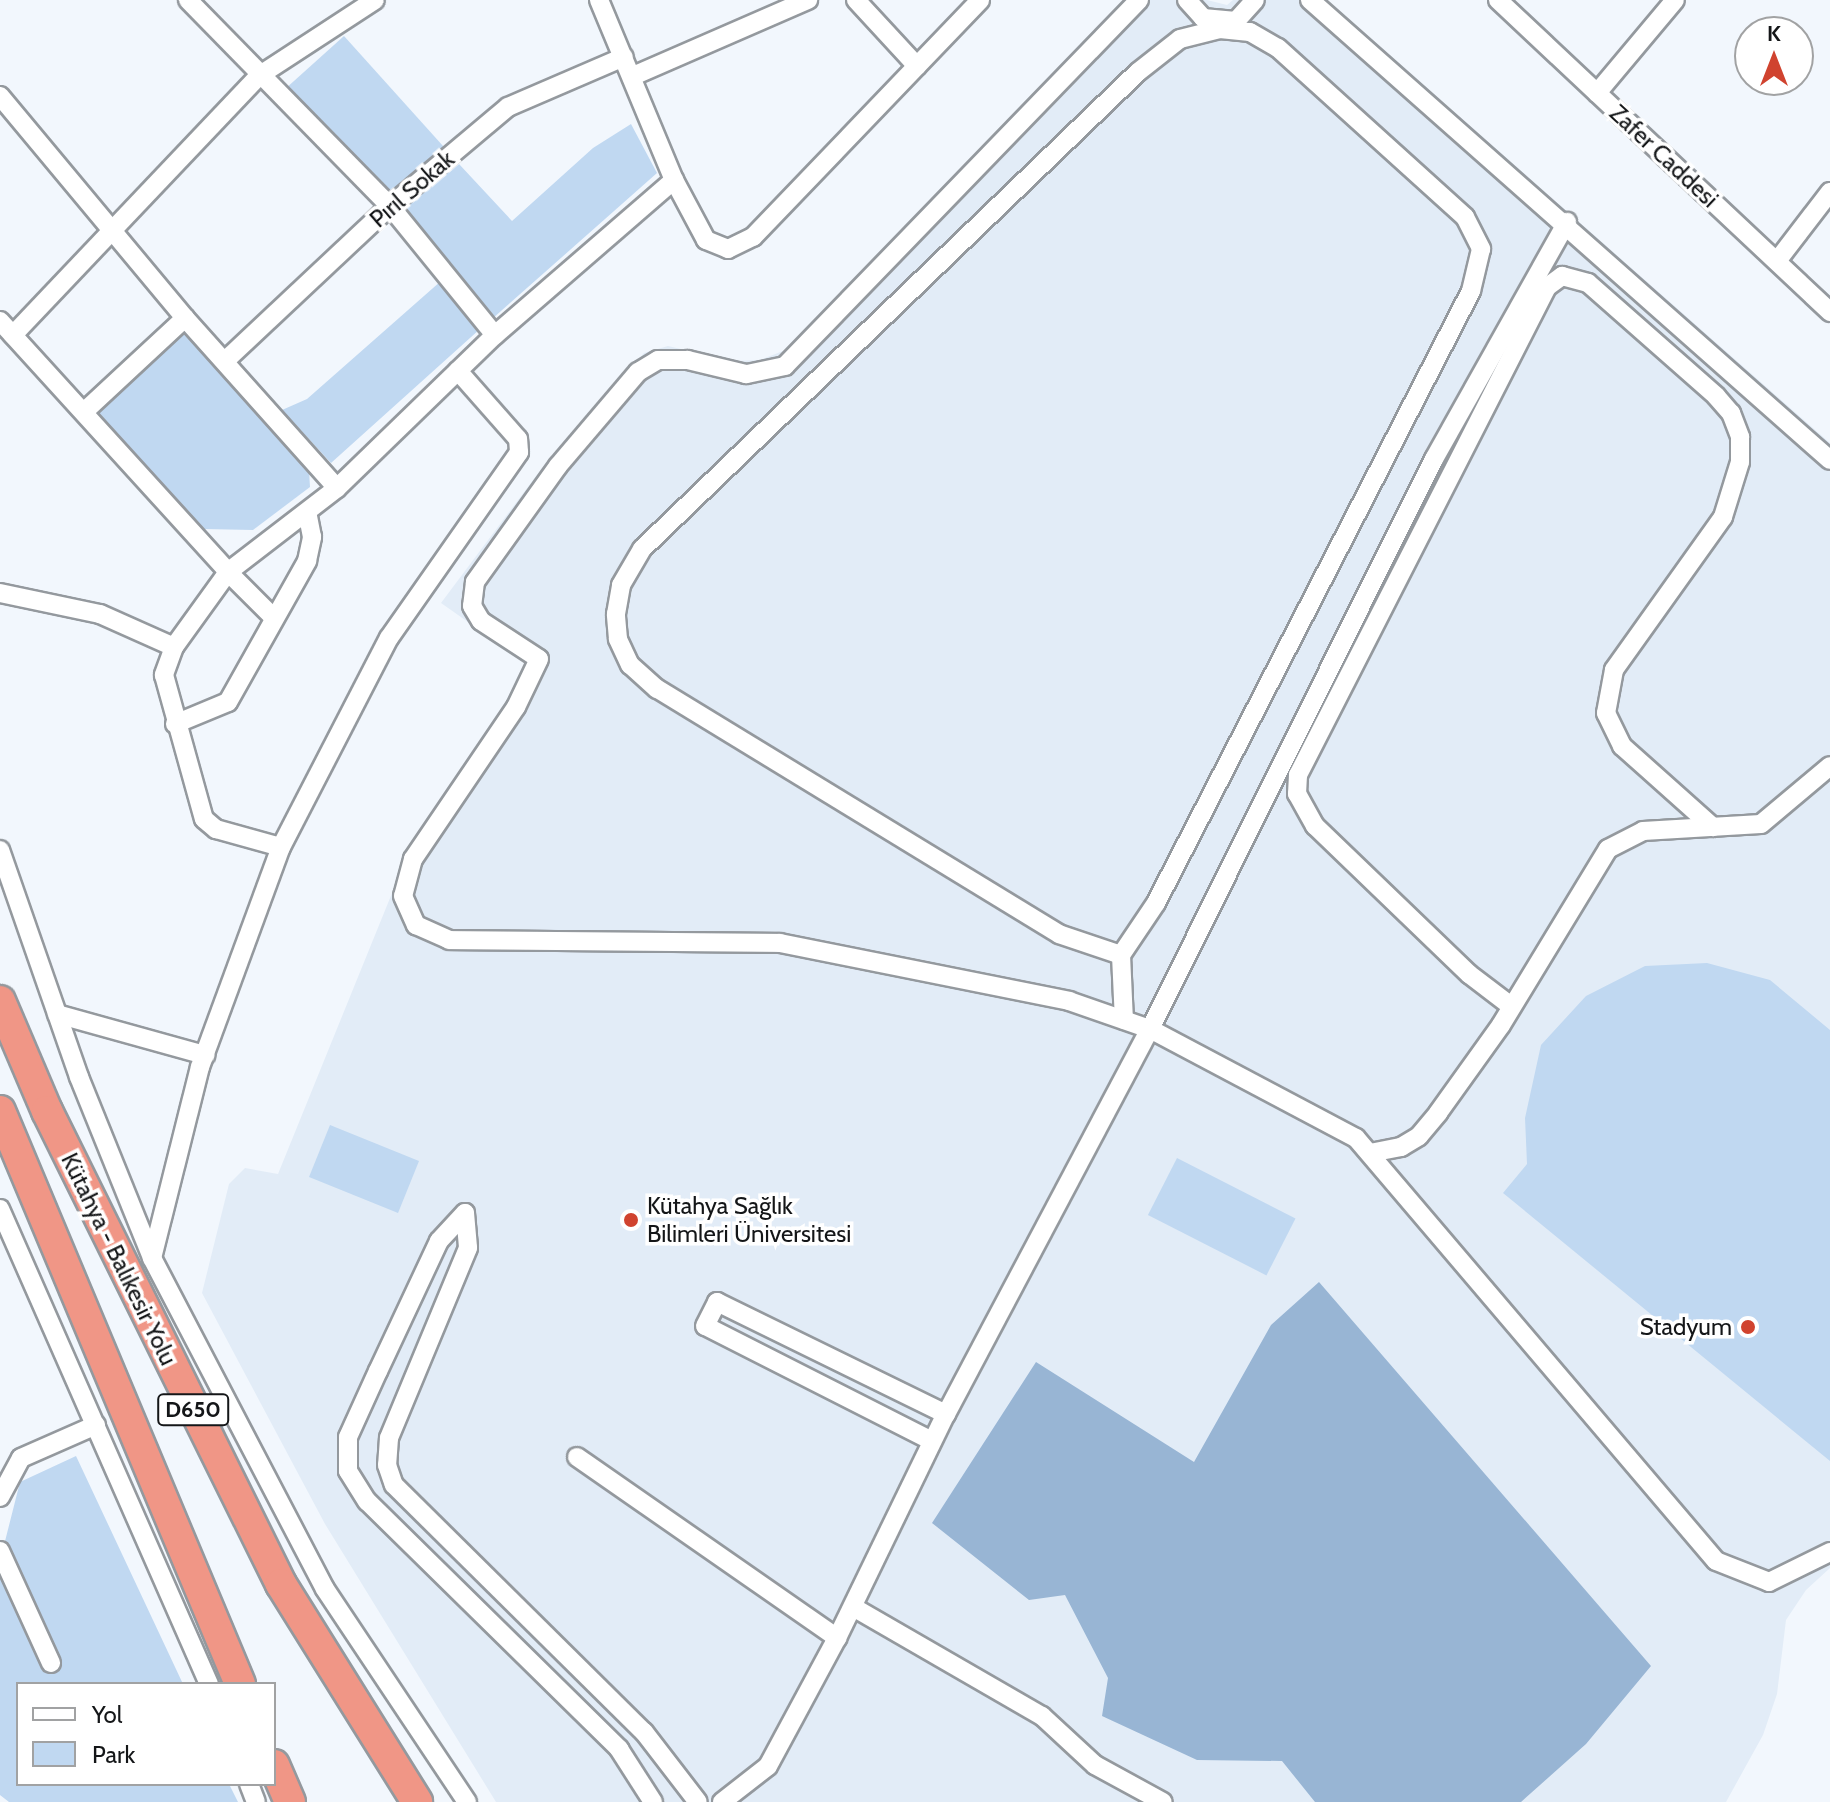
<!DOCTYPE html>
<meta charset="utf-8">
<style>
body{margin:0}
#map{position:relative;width:1830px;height:1802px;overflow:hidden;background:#f2f7fd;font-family:Cabin,sans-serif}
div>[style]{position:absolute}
.built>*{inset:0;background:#e2ecf7}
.green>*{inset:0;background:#c0d8f1;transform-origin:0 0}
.forest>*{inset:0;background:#98b5d4}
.roads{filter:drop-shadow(2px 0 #94999e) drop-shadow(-2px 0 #94999e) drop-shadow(0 2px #94999e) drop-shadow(0 -2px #94999e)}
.minor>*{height:18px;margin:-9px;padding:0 9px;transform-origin:9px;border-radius:9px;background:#fff}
.trunk>*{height:30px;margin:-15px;padding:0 15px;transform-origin:15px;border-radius:15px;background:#f09686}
.dots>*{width:22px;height:22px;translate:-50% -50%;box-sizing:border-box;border:4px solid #fff;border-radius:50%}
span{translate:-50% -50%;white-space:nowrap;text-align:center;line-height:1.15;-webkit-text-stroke:7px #fff;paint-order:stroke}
.shield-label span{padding:2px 6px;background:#fff;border:2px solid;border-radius:6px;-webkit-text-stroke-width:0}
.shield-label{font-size:22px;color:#141618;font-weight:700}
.street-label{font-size:24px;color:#141618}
.poi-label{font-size:24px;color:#141618}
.left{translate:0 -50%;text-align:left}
.right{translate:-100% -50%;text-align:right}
.legend{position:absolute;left:16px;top:1682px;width:260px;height:104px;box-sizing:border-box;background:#fff;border:2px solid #a1a2a3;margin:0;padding:10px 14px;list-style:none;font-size:24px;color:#141618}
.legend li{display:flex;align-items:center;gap:16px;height:40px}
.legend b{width:40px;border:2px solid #a1a2a3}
.north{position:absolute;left:1734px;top:16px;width:80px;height:80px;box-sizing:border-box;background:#fff;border:2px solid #a1a2a3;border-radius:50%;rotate:0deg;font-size:22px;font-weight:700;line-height:32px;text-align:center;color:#141618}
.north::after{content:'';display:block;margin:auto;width:28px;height:36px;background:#d0432f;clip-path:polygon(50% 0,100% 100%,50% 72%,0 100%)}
</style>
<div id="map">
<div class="built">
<i style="clip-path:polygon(1125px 0,1207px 0,1227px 5px,1233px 0,1327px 0,1830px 443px,1830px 1568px,1806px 1590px,1786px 1620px,1777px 1694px,1763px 1735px,1726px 1802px,496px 1802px,325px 1524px,202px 1293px,229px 1184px,245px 1168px,278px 1174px,414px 839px,495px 722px,528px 664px,441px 603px,542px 468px,644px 353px,668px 346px,732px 361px,760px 360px,788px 349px)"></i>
</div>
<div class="green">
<i style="left:344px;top:36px;width:150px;height:77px;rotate:48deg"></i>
<i style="clip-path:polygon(631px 124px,657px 173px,492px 319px,400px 208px,459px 164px,512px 221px,593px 148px)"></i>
<i style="clip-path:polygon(441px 281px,480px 329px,331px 463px,282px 410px,307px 399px)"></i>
<i style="clip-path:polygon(185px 332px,309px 470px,310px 487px,253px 530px,203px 529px,96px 412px)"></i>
<i style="clip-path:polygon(1707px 963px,1770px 980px,1830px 1030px,1830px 1461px,1503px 1193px,1527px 1164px,1525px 1118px,1541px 1045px,1586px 996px,1645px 966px)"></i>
<i style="left:330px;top:1125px;width:96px;height:56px;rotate:22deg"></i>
<i style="left:1177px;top:1158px;width:133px;height:64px;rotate:27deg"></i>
<i style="clip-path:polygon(76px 1456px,183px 1684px,18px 1684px,18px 1784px,229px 1784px,238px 1802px,9px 1802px,0 1795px,0 1561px,20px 1482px)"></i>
</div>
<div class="forest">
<i style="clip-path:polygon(1319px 1282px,1651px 1666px,1586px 1744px,1521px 1802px,1315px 1802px,1282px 1761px,1197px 1760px,1102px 1716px,1108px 1678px,1065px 1595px,1029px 1600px,932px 1523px,1036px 1362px,1194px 1462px,1271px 1325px)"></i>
</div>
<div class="roads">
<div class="minor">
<i style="left:188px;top:0;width:289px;rotate:45.6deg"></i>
<i style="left:390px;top:206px;width:166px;rotate:50.9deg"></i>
<i style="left:599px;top:0;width:195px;rotate:67.4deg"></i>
<i style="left:674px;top:180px;width:68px;rotate:61.9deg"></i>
<i style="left:706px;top:240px;width:24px;rotate:22deg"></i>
<i style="left:728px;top:249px;width:28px;rotate:-26deg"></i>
<i style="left:753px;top:237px;width:328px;rotate:-46.2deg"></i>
<i style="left:856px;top:0;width:90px;rotate:47.3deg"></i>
<i style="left:1139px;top:0;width:509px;rotate:134.05deg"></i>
<i style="left:785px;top:366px;width:40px;rotate:168deg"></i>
<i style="left:746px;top:374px;width:60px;rotate:-166.4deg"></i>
<i style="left:688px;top:360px;width:30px;rotate:180deg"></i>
<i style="left:658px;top:360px;width:23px;rotate:149deg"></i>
<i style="left:638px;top:372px;width:123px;rotate:130.4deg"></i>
<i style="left:558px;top:466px;width:143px;rotate:125.6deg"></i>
<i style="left:475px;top:582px;width:24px;rotate:97deg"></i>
<i style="left:472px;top:606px;width:17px;rotate:59deg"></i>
<i style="left:481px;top:621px;width:69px;rotate:33.2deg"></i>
<i style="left:539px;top:659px;width:53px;rotate:115.6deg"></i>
<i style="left:516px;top:707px;width:184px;rotate:124.1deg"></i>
<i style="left:413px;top:859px;width:38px;rotate:105deg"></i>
<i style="left:403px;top:896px;width:32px;rotate:66deg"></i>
<i style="left:416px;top:925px;width:36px;rotate:24deg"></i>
<i style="left:449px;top:940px;width:331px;rotate:0.5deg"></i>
<i style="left:780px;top:943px;width:295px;rotate:11.3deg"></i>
<i style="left:1069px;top:1001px;width:86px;rotate:19.1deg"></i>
<i style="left:1150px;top:1029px;width:233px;rotate:27.9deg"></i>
<i style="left:1356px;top:1138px;width:555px;rotate:49.6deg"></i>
<i style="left:1716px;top:1561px;width:57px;rotate:21.6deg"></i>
<i style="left:1769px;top:1582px;width:68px;rotate:-26.2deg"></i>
<i style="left:1187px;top:0;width:24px;rotate:48deg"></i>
<i style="left:1203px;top:18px;width:33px;rotate:5deg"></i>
<i style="left:1236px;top:21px;width:28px;rotate:-48deg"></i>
<i style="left:1310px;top:0;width:694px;rotate:41.5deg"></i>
<i style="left:1498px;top:0;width:456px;rotate:43.2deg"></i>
<i style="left:633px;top:76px;width:191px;rotate:-23.5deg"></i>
<i style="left:1597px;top:93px;width:121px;rotate:-50deg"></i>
<i style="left:0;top:96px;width:289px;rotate:50.2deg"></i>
<i style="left:185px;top:318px;width:138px;rotate:137.1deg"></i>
<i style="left:1777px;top:261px;width:87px;rotate:-52.5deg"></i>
<i style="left:185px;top:318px;width:228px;rotate:48.2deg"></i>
<i style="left:0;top:321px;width:339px;rotate:47.7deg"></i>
<i style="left:228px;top:572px;width:92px;rotate:125.8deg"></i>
<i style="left:174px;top:647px;width:30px;rotate:110deg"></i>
<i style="left:164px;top:675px;width:149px;rotate:74.5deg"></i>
<i style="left:204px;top:819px;width:16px;rotate:40deg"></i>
<i style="left:216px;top:829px;width:67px;rotate:15.5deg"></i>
<i style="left:13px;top:335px;width:359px;rotate:-46.5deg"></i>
<i style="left:260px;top:75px;width:137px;rotate:-33.1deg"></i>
<i style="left:226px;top:360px;width:225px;rotate:-43.2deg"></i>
<i style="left:390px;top:206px;width:154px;rotate:-40deg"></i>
<i style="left:508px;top:107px;width:126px;rotate:-23.3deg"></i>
<i style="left:0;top:593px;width:102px;rotate:11.9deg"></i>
<i style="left:100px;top:614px;width:81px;rotate:24deg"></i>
<i style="left:274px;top:618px;width:65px;rotate:-135deg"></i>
<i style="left:228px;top:572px;width:138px;rotate:-37.6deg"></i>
<i style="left:337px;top:488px;width:220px;rotate:-44.1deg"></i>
<i style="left:495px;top:335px;width:237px;rotate:-40.9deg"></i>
<i style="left:175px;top:724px;width:57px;rotate:-22.5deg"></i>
<i style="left:228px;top:702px;width:162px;rotate:-60.7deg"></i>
<i style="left:307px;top:561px;width:25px;rotate:-78deg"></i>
<i style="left:312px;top:537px;width:25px;rotate:-101deg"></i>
<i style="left:0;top:850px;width:240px;rotate:70.8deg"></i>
<i style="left:79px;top:1077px;width:195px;rotate:68deg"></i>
<i style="left:152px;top:1258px;width:373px;rotate:62.4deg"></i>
<i style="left:325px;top:1589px;width:256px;rotate:56.3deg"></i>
<i style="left:1121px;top:955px;width:65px;rotate:-161.3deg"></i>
<i style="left:1059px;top:934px;width:471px;rotate:-148.6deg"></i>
<i style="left:657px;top:689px;width:36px;rotate:-138deg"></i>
<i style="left:630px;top:665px;width:29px;rotate:-115deg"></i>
<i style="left:618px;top:639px;width:25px;rotate:-95deg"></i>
<i style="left:616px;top:614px;width:29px;rotate:-80deg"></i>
<i style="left:621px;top:585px;width:42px;rotate:-59.7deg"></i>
<i style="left:642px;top:549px;width:688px;rotate:-43.88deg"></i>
<i style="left:1138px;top:72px;width:53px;rotate:-38.2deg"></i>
<i style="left:1180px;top:39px;width:41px;rotate:-14deg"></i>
<i style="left:1220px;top:29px;width:30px;rotate:6deg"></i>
<i style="left:1250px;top:32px;width:32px;rotate:30deg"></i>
<i style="left:1278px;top:48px;width:252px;rotate:42.1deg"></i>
<i style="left:1465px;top:217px;width:36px;rotate:63deg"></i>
<i style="left:1481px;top:249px;width:43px;rotate:103.4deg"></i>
<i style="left:1471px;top:291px;width:688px;rotate:117.24deg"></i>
<i style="left:1156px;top:903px;width:63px;rotate:123.9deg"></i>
<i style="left:1121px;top:955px;width:65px;rotate:87.4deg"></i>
<i style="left:1511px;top:1006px;width:53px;rotate:-142.7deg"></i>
<i style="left:1469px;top:974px;width:214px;rotate:-136.1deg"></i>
<i style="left:1315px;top:826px;width:37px;rotate:-119deg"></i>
<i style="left:1297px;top:794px;width:19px;rotate:-87deg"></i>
<i style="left:1298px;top:775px;width:548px;rotate:-62.97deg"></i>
<i style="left:1547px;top:287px;width:19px;rotate:-36deg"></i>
<i style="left:1562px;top:276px;width:27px;rotate:15deg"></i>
<i style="left:1588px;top:283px;width:171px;rotate:41.4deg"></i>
<i style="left:1716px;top:396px;width:23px;rotate:49deg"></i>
<i style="left:1731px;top:413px;width:26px;rotate:69deg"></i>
<i style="left:1740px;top:437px;width:25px;rotate:90deg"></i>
<i style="left:1740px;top:462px;width:58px;rotate:107.2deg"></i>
<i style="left:1723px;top:517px;width:188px;rotate:125.5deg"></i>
<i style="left:1614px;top:670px;width:44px;rotate:100.5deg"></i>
<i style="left:1606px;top:713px;width:37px;rotate:64deg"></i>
<i style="left:1622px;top:746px;width:122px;rotate:41.7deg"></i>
<i style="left:57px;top:1014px;width:154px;rotate:15.5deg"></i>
<i style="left:1370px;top:1153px;width:32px;rotate:-11deg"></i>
<i style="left:1401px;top:1147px;width:21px;rotate:-31deg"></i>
<i style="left:1419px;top:1136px;width:30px;rotate:-50deg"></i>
<i style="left:1438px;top:1113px;width:108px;rotate:-54.4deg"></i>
<i style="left:1501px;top:1025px;width:206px;rotate:-58.7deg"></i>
<i style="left:1608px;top:849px;width:39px;rotate:-27deg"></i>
<i style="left:1643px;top:831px;width:118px;rotate:-3.4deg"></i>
<i style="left:1761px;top:824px;width:90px;rotate:-40deg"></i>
<i style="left:0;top:1209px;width:519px;rotate:66.25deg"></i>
<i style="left:465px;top:1213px;width:38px;rotate:133deg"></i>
<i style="left:439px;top:1241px;width:144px;rotate:115.1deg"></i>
<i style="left:378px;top:1371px;width:72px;rotate:114.4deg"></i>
<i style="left:348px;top:1437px;width:34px;rotate:90deg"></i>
<i style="left:348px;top:1471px;width:36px;rotate:58deg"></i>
<i style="left:367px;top:1501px;width:354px;rotate:44.5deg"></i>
<i style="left:619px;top:1749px;width:63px;rotate:57.3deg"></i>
<i style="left:465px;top:1213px;width:35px;rotate:85deg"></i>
<i style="left:468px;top:1248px;width:206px;rotate:112.6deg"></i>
<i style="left:389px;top:1438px;width:27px;rotate:94deg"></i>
<i style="left:387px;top:1465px;width:21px;rotate:71deg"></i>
<i style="left:394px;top:1485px;width:351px;rotate:44.7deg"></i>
<i style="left:644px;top:1732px;width:88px;rotate:52.4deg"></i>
<i style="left:152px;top:1258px;width:197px;rotate:-75.9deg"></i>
<i style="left:200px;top:1067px;width:234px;rotate:-69.8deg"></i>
<i style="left:281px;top:847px;width:235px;rotate:-62.7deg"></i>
<i style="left:389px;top:638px;width:227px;rotate:-55deg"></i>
<i style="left:519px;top:452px;width:13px;rotate:-94deg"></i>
<i style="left:518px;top:439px;width:91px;rotate:-131.4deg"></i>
<i style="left:932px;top:1441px;width:254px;rotate:-153.1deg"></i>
<i style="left:705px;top:1326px;width:27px;rotate:-63deg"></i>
<i style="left:717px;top:1302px;width:255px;rotate:26.1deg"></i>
<i style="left:577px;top:1457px;width:317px;rotate:34.8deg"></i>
<i style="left:0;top:1497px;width:44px;rotate:-61.7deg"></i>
<i style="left:21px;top:1458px;width:82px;rotate:-23.7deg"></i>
<i style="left:0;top:1551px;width:123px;rotate:65.5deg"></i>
<i style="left:853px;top:1607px;width:218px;rotate:30deg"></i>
<i style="left:1042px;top:1716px;width:72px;rotate:42.8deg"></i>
<i style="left:1095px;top:1765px;width:77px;rotate:28.6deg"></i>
<i style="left:249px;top:1784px;width:19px;rotate:69deg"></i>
<i style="left:722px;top:1802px;width:58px;rotate:-38deg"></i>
<i style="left:768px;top:1766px;width:145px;rotate:-61.7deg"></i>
<i style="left:837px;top:1638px;width:249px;rotate:-64.1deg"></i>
<i style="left:946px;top:1414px;width:436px;rotate:-62.1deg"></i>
<i style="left:1150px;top:1029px;width:637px;rotate:-63.52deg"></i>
<i style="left:1434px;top:459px;width:272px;rotate:-60.7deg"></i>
</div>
<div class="trunk">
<i style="left:0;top:1001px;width:120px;rotate:66.9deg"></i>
<i style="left:47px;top:1111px;width:528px;rotate:63.68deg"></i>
<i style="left:281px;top:1584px;width:257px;rotate:58deg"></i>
<i style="left:0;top:1111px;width:621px;rotate:67.27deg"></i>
<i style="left:274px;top:1765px;width:40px;rotate:66.6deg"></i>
</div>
</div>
<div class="dots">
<i style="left:631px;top:1220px;background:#d0432f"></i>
<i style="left:1748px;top:1327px;background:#d0432f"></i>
</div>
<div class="shield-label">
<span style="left:193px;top:1410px">D650</span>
</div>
<div class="street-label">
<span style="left:1664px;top:156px;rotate:43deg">Zafer Caddesi</span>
<span style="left:412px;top:189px;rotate:-41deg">Pırıl Sokak</span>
<span style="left:119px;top:1259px;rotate:64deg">Kütahya - Balıkesir Yolu</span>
</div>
<div class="poi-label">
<span class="left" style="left:647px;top:1220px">Kütahya Sağlık<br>Bilimleri Üniversitesi</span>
<span class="right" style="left:1732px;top:1327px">Stadyum</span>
</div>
<ul class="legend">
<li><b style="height:10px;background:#fff"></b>Yol</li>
<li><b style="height:22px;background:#c0d8f1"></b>Park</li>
</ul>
<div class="north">K</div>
</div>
